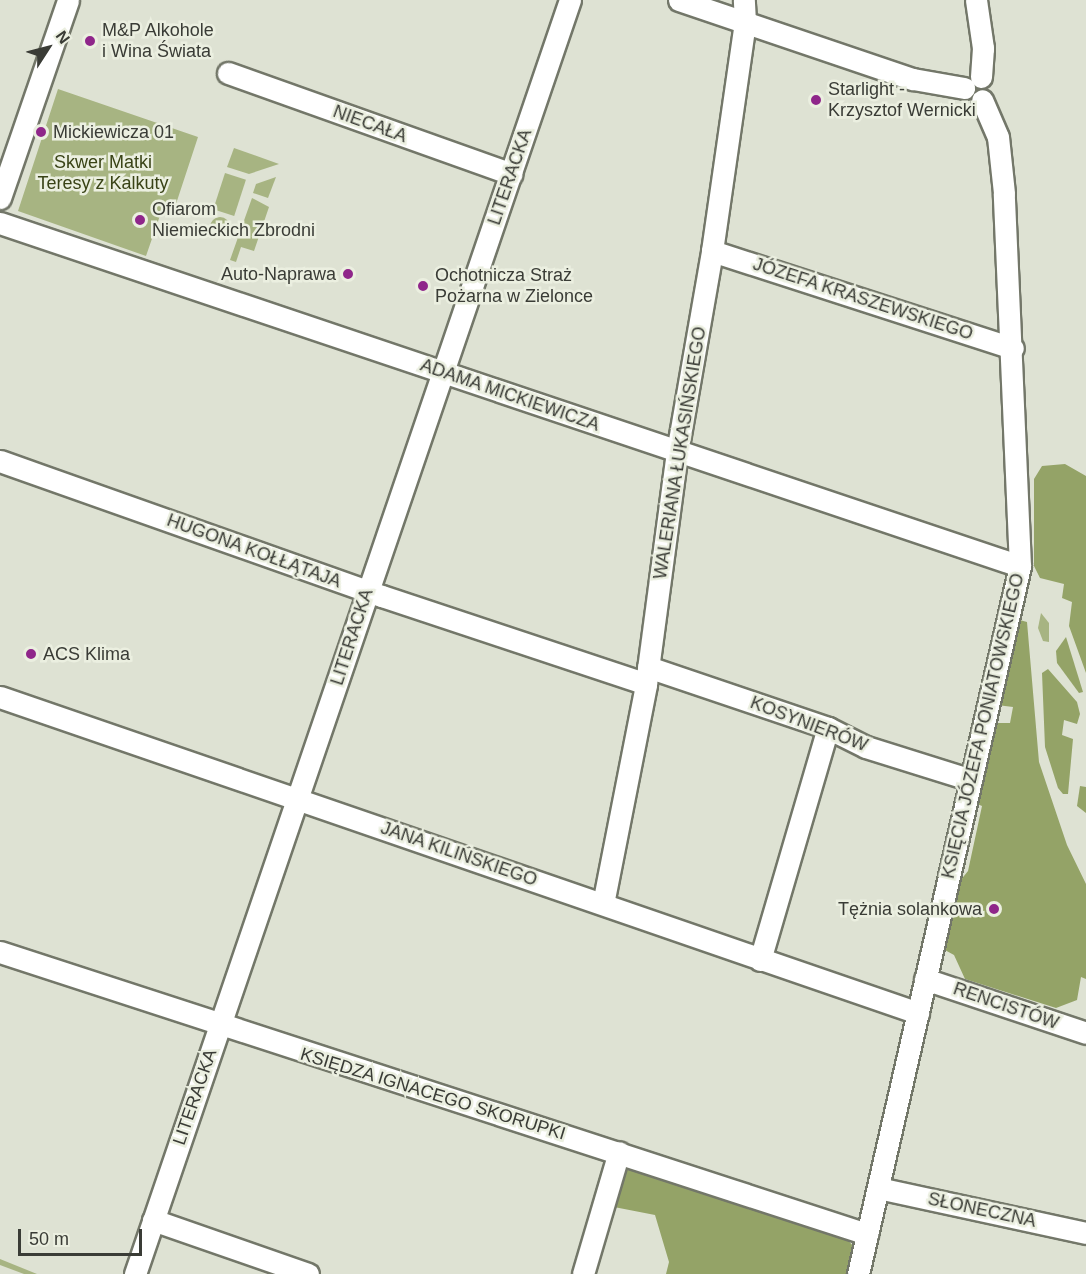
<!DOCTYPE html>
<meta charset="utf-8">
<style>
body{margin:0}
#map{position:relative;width:1086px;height:1274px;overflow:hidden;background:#dee2d3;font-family:Helvetica,sans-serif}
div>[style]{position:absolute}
.green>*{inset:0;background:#a7b482;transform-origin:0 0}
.round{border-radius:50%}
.forest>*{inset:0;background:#94a367}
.roads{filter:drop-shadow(2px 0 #737769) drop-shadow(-2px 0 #737769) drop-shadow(0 2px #737769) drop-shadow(0 -2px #737769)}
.minor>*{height:21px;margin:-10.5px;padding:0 10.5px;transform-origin:10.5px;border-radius:10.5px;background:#fff}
.dots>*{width:16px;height:16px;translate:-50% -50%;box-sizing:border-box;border:3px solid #ebefe0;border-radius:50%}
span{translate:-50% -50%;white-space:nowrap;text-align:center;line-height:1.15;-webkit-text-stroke:5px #ebefe0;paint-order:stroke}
.poi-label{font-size:18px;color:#3a3c36}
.left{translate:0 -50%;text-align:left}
.right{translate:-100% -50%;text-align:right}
.street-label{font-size:18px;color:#3a3c36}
.park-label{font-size:18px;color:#394316}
.north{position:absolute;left:18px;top:18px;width:60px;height:60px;-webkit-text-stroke:4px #ebefe0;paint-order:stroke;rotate:54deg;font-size:16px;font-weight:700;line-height:24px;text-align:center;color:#3a3c36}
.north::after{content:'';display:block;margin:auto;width:21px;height:27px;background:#3a3c36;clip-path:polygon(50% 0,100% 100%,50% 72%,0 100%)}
.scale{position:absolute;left:18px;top:1229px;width:124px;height:27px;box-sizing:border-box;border:3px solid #3a3c36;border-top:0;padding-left:8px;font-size:18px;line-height:21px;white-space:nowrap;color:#3a3c36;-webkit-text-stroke:4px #ebefe0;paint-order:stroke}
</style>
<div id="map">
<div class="green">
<i style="clip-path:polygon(58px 89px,198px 137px,175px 207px,164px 204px,146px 256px,18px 211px)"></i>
<i style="clip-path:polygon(234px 148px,279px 164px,249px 174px,227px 167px)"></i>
<i style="left:225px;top:173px;width:22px;height:38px;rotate:18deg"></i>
<i style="clip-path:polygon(276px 177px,268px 198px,253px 193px,256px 184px)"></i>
<i style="clip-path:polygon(252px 198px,269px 207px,254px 251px,241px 247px,236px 262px,230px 260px)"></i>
<i class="round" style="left:210px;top:217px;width:20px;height:20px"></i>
<i style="clip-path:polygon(1041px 613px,1049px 623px,1049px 642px,1043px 641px,1038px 628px)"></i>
<i style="clip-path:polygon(0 1259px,37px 1274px,24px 1274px,0 1265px)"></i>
</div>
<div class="forest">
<i style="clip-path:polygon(1065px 464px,1086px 476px,1086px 673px,1069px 626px,1072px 602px,1062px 598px,1064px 584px,1040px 578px,1034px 566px,1034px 479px,1042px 466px)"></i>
<i style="clip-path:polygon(1016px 619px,1027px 622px,1039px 762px,1067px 845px,1086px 884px,1086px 979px,1081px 977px,1077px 1000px,1056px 1008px,965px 979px,954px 955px,943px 949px,955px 887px,968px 871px,982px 806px,975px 803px,994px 723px,1010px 723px,1013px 707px,997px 705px)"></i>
<i style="clip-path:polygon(1066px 637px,1083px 692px,1079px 693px,1057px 663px,1056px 651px)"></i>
<i style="clip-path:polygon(1048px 669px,1077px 702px,1080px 714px,1077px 724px,1064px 720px,1062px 735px,1073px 739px,1068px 794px,1063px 794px,1058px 788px,1045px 747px,1042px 673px)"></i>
<i style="clip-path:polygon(1080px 786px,1086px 787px,1086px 813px,1077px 806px)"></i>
<i style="clip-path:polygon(627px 1164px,841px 1232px,853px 1246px,847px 1274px,666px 1274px,669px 1262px,655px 1215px,614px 1207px)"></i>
</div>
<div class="roads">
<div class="minor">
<i style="left:679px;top:0;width:247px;rotate:18.7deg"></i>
<i style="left:913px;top:79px;width:52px;rotate:10deg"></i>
<i style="left:976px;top:0;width:49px;rotate:81.7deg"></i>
<i style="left:983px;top:48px;width:29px;rotate:94deg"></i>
<i style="left:228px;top:73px;width:301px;rotate:19.6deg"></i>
<i style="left:0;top:198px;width:209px;rotate:-71deg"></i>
<i style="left:0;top:223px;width:1076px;rotate:18.59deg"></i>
<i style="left:712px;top:251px;width:316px;rotate:17.9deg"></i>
<i style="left:0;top:461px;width:405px;rotate:19.5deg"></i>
<i style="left:382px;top:596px;width:278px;rotate:18.4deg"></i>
<i style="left:648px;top:667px;width:190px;rotate:18.7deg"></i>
<i style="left:828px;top:728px;width:42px;rotate:26.6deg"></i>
<i style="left:866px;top:747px;width:110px;rotate:17.4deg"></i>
<i style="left:0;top:697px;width:971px;rotate:18.99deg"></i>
<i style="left:603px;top:904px;width:224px;rotate:-78.9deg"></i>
<i style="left:646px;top:684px;width:234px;rotate:-82.4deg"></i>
<i style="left:677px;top:452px;width:204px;rotate:-80.1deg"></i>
<i style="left:712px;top:251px;width:231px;rotate:-81.8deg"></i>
<i style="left:745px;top:22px;width:22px;rotate:-93deg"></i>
<i style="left:0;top:952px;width:912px;rotate:18.02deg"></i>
<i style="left:760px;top:960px;width:242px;rotate:-73.7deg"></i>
<i style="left:925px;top:979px;width:170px;rotate:18.5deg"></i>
<i style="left:878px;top:1188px;width:213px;rotate:12.2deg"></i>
<i style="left:153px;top:1220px;width:164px;rotate:19.2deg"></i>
<i style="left:135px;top:1274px;width:1346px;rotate:-71.15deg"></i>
<i style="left:583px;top:1274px;width:127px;rotate:-73.6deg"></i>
<i style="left:858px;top:1274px;width:726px;rotate:-77.11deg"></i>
<i style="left:1020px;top:566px;width:373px;rotate:-92.5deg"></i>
<i style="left:1004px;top:193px;width:56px;rotate:-96.1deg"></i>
<i style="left:998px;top:137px;width:40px;rotate:-113.4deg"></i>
</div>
</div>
<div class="dots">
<i style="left:90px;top:41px;background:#8f268a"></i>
<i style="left:816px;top:100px;background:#8f268a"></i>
<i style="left:41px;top:132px;background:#8f268a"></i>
<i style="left:140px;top:220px;background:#8f268a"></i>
<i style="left:348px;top:274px;background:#8f268a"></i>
<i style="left:423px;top:286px;background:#8f268a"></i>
<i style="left:31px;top:654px;background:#8f268a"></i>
<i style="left:994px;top:909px;background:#8f268a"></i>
</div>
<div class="poi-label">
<span class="left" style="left:102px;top:41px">M&amp;P Alkohole<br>i Wina Świata</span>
<span class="left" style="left:828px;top:100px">Starlight -<br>Krzysztof Wernicki</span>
<span class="left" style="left:53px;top:132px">Mickiewicza 01</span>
<span class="left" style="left:152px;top:220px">Ofiarom<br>Niemieckich Zbrodni</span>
<span class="right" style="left:336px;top:274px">Auto-Naprawa</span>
<span class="left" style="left:435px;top:286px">Ochotnicza Straż<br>Pożarna w Zielonce</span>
<span class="left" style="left:43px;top:654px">ACS Klima</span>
<span class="right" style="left:982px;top:909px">Tężnia solankowa</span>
</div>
<div class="street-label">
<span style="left:370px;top:124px;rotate:20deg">NIECAŁA</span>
<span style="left:510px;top:177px;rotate:-71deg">LITERACKA</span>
<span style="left:863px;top:299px;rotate:18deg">JÓZEFA KRASZEWSKIEGO</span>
<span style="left:510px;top:395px;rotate:19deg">ADAMA MICKIEWICZA</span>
<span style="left:680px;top:453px;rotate:-81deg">WALERIANA ŁUKASIŃSKIEGO</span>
<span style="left:254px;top:551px;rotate:20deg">HUGONA KOŁŁĄTAJA</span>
<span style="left:352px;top:637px;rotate:-72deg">LITERACKA</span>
<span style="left:809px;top:724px;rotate:21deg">KOSYNIERÓW</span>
<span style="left:983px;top:726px;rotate:-77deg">KSIĘCIA JÓZEFA PONIATOWSKIEGO</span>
<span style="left:459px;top:854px;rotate:19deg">JANA KILIŃSKIEGO</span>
<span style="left:1006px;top:1006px;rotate:19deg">RENCISTÓW</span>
<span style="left:433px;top:1094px;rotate:17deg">KSIĘDZA IGNACEGO SKORUPKI</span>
<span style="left:195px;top:1097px;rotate:-71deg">LITERACKA</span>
<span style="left:982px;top:1210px;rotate:12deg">SŁONECZNA</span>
</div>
<div class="park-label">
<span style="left:103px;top:173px">Skwer Matki<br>Teresy z Kalkuty</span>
</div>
<div class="north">N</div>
<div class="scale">50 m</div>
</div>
